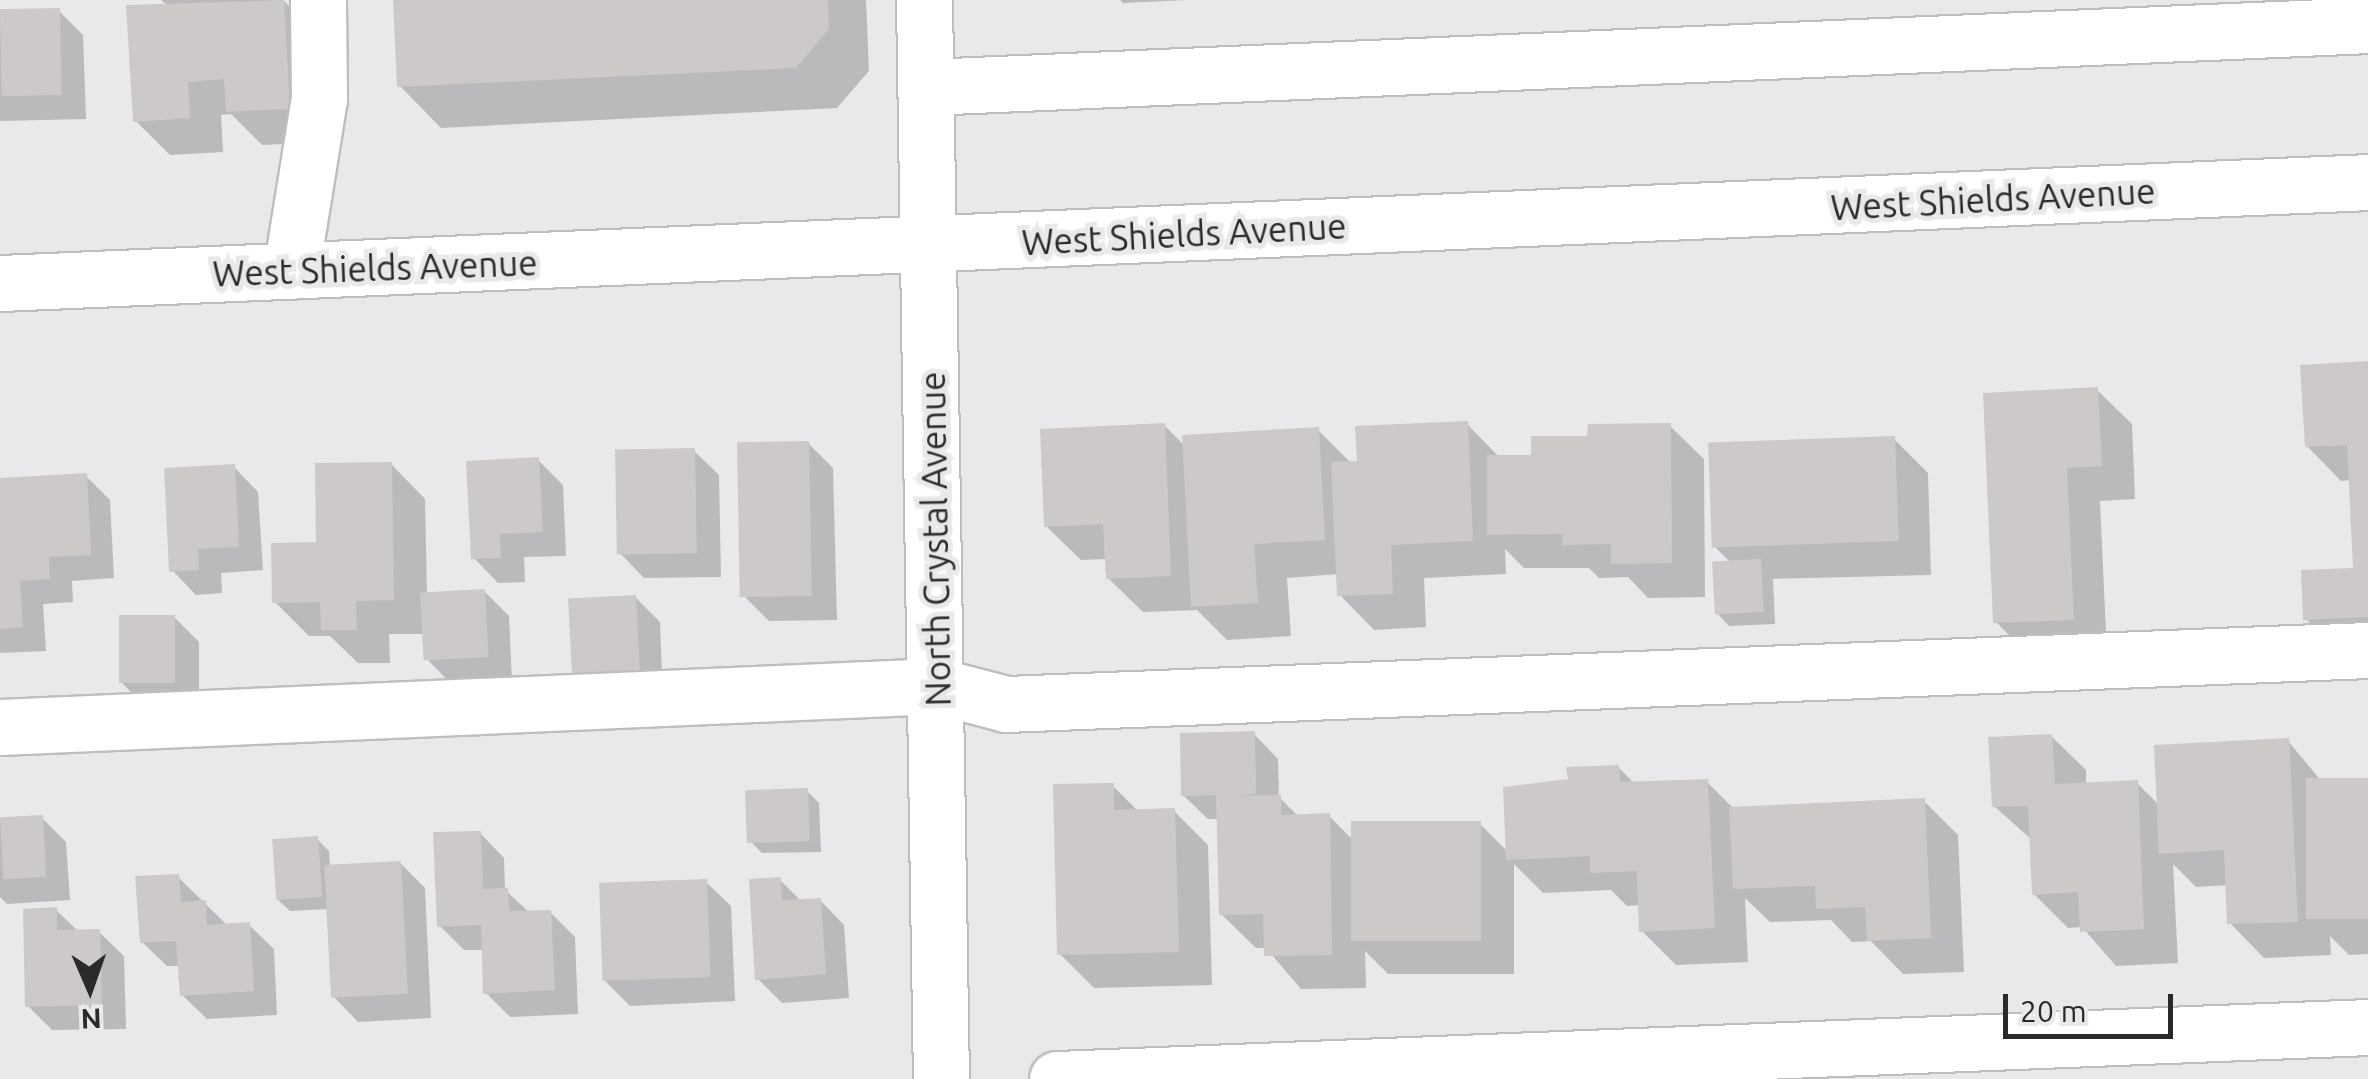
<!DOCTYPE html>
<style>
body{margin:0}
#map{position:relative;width:2368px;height:1079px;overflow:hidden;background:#e9e9ec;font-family:Ubuntu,sans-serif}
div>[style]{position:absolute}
.shadow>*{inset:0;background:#0003}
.building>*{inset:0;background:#ccc9c8;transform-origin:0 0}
.roads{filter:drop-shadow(2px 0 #bebec1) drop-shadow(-2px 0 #bebec1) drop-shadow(0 2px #bebec1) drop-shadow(0 -2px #bebec1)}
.minor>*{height:55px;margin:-27.5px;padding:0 27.5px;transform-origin:27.5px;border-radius:27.5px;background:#fff}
.major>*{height:55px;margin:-27.5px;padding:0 27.5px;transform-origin:27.5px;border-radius:27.5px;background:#fff}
span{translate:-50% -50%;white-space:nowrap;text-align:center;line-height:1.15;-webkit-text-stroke:10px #e9e9ec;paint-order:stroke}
.street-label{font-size:35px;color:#2a2a2b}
.north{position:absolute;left:40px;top:939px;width:100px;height:100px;-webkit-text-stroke:8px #e9e9ec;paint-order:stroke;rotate:178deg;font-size:28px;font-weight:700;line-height:40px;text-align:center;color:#2a2a2b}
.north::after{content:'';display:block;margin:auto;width:35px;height:45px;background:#2a2a2b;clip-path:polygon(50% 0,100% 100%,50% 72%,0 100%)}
.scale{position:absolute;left:2003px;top:994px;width:170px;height:45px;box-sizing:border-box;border:5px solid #2a2a2b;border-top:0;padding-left:12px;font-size:30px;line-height:35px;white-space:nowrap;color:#2a2a2b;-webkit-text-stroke:8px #e9e9ec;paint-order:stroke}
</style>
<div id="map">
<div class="shadow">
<i style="clip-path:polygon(161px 0,283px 0,317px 34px,324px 142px,262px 145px,231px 114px,221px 115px,223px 152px,170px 155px,136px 121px,167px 5px)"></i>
<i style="clip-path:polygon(395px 0,866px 0,869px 71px,837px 108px,441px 128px,400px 86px)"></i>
<i style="clip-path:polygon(1120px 0,1187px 0,1123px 3px)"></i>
<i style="clip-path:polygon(59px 11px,83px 35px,86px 119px,0 121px,0 12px)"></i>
<i style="clip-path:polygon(2368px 364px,2368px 652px,2340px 653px,2306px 619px,2356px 570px,2351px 480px,2341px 481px,2307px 446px)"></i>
<i style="clip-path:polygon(2097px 390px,2132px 424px,2135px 499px,2100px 501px,2107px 654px,2030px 656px,1996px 622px)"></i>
<i style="clip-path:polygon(1467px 424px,1500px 458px,1534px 457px,1590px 438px,1669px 425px,1704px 459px,1705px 597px,1648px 598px,1628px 577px,1599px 578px,1589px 568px,1524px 568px,1505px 549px,1506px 574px,1424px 578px,1426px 627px,1374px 630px,1340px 595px,1339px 574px,1287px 578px,1291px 636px,1227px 640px,1197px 610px,1143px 612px,1108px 578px,1107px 559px,1081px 560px,1046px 526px,1164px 425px,1185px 446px,1318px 430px,1351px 463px)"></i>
<i style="clip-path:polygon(1894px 439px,1928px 473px,1931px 575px,1773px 579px,1775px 624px,1729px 626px,1717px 613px,1731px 563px,1713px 545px)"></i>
<i style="clip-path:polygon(808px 443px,833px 468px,837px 620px,769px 621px,744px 596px)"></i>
<i style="clip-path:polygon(694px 451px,719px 475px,721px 577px,644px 578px,620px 553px)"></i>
<i style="clip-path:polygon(538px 460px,563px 485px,566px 556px,524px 557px,525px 582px,498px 583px,474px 558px)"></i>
<i style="clip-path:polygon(391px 464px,425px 499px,427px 594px,484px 591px,509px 616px,512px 681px,451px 684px,427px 659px,425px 634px,389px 634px,390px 663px,358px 663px,330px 636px,309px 636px,275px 602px)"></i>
<i style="clip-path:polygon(234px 467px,258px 492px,263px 570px,221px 573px,222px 593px,196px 595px,172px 570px)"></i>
<i style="clip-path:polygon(86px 476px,110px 500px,114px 578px,72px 581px,73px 602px,43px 604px,46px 651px,0 653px,0 481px)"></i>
<i style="clip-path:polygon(635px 597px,660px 622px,663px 701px,597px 704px)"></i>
<i style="clip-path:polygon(174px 617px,199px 642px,199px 706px,146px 707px,121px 682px)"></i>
<i style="clip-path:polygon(1254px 734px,1278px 759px,1279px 797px,1299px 817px,1329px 816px,1354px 841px,1480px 824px,1508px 852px,1570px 781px,1618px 767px,1635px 784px,1707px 782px,1734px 809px,1924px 801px,1958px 835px,1964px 972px,1903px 974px,1871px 941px,1852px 942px,1831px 920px,1770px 922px,1745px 898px,1748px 962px,1676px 965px,1642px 931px,1641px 905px,1627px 906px,1611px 890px,1543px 893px,1514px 864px,1514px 974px,1388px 974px,1365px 951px,1366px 988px,1301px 989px,1266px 948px,1256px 948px,1221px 914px,1219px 819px,1208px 819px,1183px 795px)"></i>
<i style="clip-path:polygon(2051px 736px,2086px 770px,2086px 785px,2137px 783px,2159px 805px,2288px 741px,2323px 783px,2368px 780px,2368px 954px,2349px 955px,2330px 936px,2331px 955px,2264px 958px,2230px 923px,2228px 885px,2196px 887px,2173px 864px,2178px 963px,2116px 966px,2082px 927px,2068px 928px,2034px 894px,2032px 840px,1994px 806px)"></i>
<i style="clip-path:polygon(1113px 786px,1139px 812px,1174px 811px,1208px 845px,1212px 985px,1094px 988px,1060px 954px)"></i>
<i style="clip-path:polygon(807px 791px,819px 803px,821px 852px,762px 853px,750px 841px)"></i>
<i style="clip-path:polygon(42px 818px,66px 842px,70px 900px,7px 904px,0 897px,0 820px)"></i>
<i style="clip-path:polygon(480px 833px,504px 858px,505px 890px,530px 913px,550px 912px,575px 937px,578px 1014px,510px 1017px,486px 993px,484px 950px,464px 950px,440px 926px)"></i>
<i style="clip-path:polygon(317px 839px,329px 851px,330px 866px,400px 863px,425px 888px,431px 1018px,358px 1022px,334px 997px,329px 909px,290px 911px,277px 899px)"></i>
<i style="clip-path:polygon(178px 877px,228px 926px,249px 925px,274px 949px,277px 1015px,207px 1019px,182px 995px,180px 966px,167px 966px,142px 942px)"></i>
<i style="clip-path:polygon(780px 880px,801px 901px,820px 900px,844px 925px,849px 998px,782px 1003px,757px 978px)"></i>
<i style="clip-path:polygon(706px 882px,731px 906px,735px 1001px,630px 1006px,605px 981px)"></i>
<i style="clip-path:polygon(56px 910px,79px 932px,99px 932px,124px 956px,126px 1029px,52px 1030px,28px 1006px)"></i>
</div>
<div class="building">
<i style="clip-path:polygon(284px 0,290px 109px,226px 112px,224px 79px,188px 82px,190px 118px,133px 122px,126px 5px)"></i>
<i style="clip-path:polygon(393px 0,828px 0,829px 29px,796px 68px,397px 87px)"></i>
<i style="left:60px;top:8px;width:87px;height:60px;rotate:89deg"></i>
<i style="clip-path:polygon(2368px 361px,2368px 617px,2303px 620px,2301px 570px,2353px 568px,2347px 445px,2305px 447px,2300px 365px)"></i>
<i style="clip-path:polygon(2098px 387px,2102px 466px,2067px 468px,2074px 620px,1993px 623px,1983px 393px)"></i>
<i style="clip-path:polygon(1468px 421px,1473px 541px,1391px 545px,1393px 594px,1337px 596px,1331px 462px,1357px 461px,1355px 426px)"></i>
<i style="clip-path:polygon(1165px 423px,1171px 576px,1106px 579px,1103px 524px,1044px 527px,1040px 429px)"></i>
<i style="clip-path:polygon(1671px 423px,1672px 563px,1611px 564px,1611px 544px,1562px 545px,1563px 534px,1487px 535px,1487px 455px,1531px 455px,1531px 436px,1587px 436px,1588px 424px)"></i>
<i style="clip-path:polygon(1319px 427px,1325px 540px,1254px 544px,1258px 603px,1191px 607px,1182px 435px)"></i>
<i style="left:1895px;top:436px;width:105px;height:187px;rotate:88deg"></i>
<i style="left:809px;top:441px;width:155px;height:72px;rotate:89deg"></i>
<i style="left:695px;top:448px;width:105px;height:80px;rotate:89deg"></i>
<i style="clip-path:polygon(539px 457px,543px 532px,500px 534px,501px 558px,471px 559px,466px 461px)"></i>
<i style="clip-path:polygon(392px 462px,394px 600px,356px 601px,357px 630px,321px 630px,320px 602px,272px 603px,271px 543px,316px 542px,315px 463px)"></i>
<i style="clip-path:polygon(235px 464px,239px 547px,198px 549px,199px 570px,169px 572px,164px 468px)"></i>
<i style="clip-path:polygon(87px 473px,91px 555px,49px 557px,50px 579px,20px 581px,23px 627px,0 629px,0 478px)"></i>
<i style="left:1761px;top:559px;width:53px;height:49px;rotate:87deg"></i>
<i style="left:485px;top:589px;width:68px;height:65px;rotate:87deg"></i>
<i style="left:636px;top:595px;width:82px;height:68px;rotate:87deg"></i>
<i style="left:119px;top:615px;width:56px;height:68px"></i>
<i style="clip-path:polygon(1255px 731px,1256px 794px,1238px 796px,1281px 795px,1281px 815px,1330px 813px,1332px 955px,1264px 956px,1263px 914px,1219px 915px,1216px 795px,1181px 796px,1180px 733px)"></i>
<i style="clip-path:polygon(2052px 734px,2055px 784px,2138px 780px,2144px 929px,2080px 932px,2078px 892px,2032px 895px,2028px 806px,1992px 807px,1988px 737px)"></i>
<i style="clip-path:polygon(2289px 738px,2298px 922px,2227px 924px,2224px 850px,2159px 854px,2154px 745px)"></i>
<i style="clip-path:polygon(1619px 765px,1620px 782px,1708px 779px,1715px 928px,1639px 932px,1637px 871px,1590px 873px,1590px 856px,1506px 860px,1503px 787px,1568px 779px,1566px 767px)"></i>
<i style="left:2368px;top:778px;width:141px;height:62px;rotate:90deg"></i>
<i style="clip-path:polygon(1114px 783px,1114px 810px,1175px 808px,1179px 952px,1057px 955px,1053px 784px)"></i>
<i style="left:808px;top:788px;width:53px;height:63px;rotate:88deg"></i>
<i style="clip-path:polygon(1925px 798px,1931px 938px,1867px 941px,1865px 907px,1816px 909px,1815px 886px,1733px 889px,1729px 807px)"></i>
<i style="left:43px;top:815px;width:62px;height:43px;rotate:87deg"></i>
<i style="left:1351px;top:821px;width:130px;height:120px"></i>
<i style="clip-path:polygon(481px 831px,483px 889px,508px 888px,509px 911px,551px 910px,555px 990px,483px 994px,481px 925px,437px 927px,433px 832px)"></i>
<i style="left:318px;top:836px;width:61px;height:46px;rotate:86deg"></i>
<i style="left:401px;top:861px;width:133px;height:77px;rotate:87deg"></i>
<i style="clip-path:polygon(179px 874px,181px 902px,206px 900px,207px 925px,250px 922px,254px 991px,180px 996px,176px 941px,140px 943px,135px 876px)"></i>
<i style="clip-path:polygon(781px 877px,782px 900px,821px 898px,826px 974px,755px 980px,749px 879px)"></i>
<i style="left:707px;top:879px;width:98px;height:108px;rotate:88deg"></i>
<i style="clip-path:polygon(57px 907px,57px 930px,100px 929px,102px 1005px,25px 1007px,23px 909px)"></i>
</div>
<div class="roads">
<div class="minor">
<i style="left:924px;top:0;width:1079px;rotate:89.1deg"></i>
<i style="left:927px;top:87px;width:1442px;rotate:-2.46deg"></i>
<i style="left:291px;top:271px;width:174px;rotate:-80.8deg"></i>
<i style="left:319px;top:99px;width:99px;rotate:-90.6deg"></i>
<i style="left:0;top:727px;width:938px;rotate:-2.51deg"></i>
<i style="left:937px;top:686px;width:71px;rotate:14.6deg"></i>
<i style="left:1006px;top:704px;width:1363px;rotate:-2.27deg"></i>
<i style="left:1057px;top:1079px;width:1312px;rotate:-2.27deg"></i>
</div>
<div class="major">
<i style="left:0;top:283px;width:2370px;rotate:-2.44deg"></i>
</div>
</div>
<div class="street-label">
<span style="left:1993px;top:199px;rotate:-3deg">West Shields Avenue</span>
<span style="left:1184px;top:234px;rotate:-3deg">West Shields Avenue</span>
<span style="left:375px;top:268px;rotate:-2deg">West Shields Avenue</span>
<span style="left:935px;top:539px;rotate:-91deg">North Crystal Avenue</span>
</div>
<div class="north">N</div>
<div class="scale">20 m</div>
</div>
